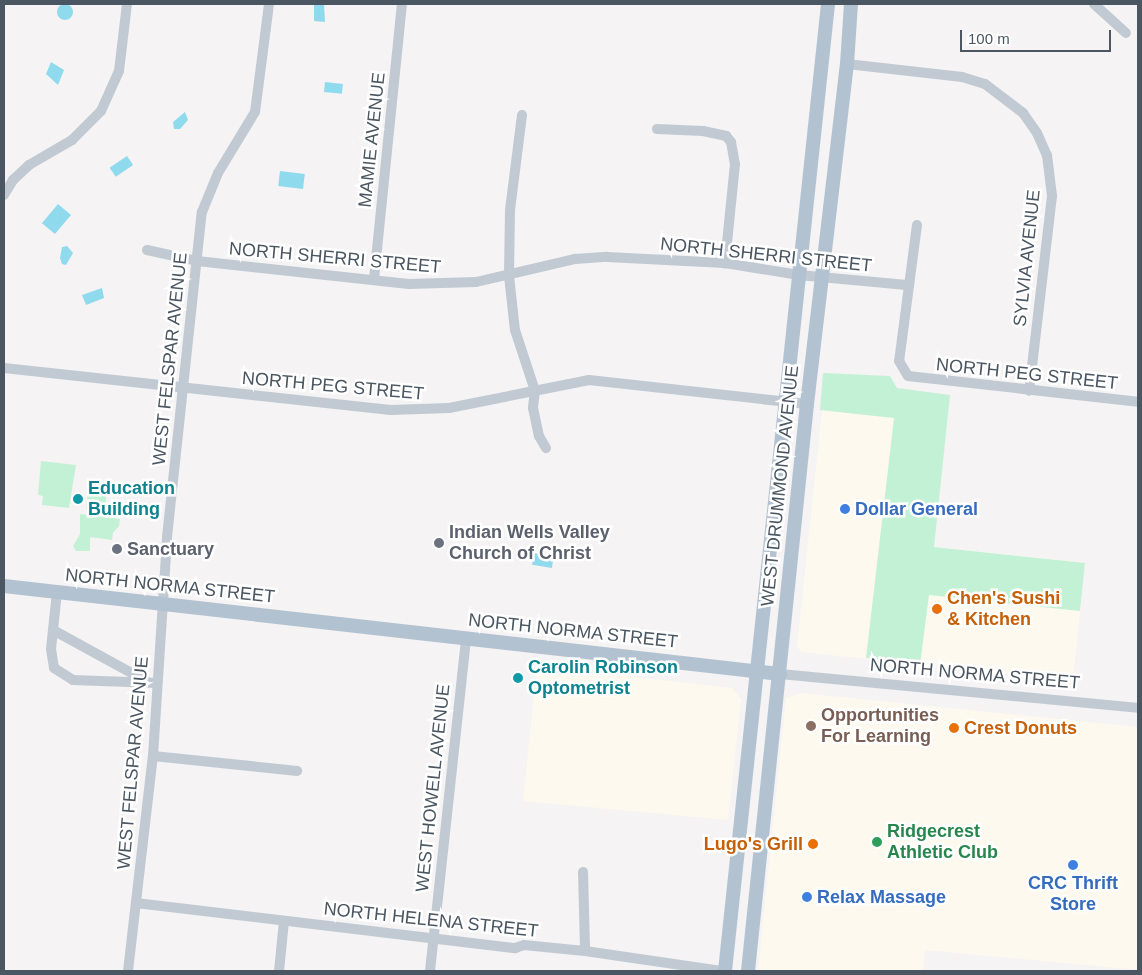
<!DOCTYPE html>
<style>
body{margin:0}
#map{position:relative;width:1142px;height:975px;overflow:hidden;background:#f5f3f3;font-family:Helvetica,sans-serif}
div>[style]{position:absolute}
.commercial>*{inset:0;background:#fdf9ef}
.green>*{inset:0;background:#c3f1d5;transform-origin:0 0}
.water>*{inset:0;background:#90daee;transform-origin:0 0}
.round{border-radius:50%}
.minor>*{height:10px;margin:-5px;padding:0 5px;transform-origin:5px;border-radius:5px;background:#c1cad2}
.major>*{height:14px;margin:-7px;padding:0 7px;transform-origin:7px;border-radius:7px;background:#b3c2d1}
.dots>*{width:14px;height:14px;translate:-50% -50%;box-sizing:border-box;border:2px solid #fff;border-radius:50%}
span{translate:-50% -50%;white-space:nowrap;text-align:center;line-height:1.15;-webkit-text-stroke:5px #fff;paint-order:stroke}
.street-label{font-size:18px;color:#4a5661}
.culture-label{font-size:18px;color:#0d838f;font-weight:700}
.left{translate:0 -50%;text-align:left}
.shop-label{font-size:18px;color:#366cbe;font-weight:700}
.worship-label{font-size:18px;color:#5b616d;font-weight:700}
.food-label{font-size:18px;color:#c56008;font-weight:700}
.right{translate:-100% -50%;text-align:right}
.education-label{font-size:18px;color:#785e54;font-weight:700}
.leisure-label{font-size:18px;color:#27864d;font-weight:700}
.frame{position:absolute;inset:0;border:5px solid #4a5661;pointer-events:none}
.scale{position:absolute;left:960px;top:30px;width:151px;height:22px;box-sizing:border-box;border:2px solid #4a5661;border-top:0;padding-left:6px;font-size:15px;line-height:18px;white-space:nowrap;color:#4a5661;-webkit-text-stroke:4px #fff;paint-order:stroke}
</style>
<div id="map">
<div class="commercial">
<i style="clip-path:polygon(822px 410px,894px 418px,881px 541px,1085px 563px,1073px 681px,801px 652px,797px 646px)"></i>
<i style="clip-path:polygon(537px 666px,732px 688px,741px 699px,728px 820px,523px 801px)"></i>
<i style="clip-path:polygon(801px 693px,1138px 727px,1138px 970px,925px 950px,923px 971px,758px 971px,786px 698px)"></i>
</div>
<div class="green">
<i style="clip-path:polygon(823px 373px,890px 376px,897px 388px,950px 395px,934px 547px,1085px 563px,1080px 611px,929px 595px,920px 665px,866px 658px,894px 418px,820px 410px)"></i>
<i style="clip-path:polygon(41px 461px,76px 465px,69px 508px,42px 505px,43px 496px,38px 495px)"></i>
<i style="left:88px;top:489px;width:19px;height:20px;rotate:6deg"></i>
<i style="clip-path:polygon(80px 514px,120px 519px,119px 526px,113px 533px,112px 540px,90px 537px,90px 551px,76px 551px,73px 546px,80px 534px)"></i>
</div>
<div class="water">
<i style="clip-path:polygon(314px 4px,324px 4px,325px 22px,314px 21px)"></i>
<i class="round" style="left:57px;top:4px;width:16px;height:16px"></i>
<i style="clip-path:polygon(51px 62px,64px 70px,58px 85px,46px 74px)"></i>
<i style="left:325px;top:82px;width:18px;height:10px;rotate:6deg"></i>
<i style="clip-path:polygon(185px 112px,188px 120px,180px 129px,174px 129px,173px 122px)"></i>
<i style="left:127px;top:156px;width:11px;height:21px;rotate:56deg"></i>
<i style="left:280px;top:171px;width:25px;height:15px;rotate:7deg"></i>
<i style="left:58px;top:204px;width:17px;height:25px;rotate:40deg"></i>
<i style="clip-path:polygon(67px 246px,73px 253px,66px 265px,62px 264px,60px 258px,62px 247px)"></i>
<i style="clip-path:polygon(102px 288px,104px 298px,86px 305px,82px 295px)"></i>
<i style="left:534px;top:553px;width:20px;height:12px;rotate:9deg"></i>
</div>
<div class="minor">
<i style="left:1094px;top:4px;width:43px;rotate:42.2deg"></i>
<i style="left:847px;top:64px;width:116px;rotate:6.4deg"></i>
<i style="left:962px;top:77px;width:24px;rotate:17deg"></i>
<i style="left:985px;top:84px;width:48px;rotate:37.3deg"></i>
<i style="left:1023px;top:113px;width:24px;rotate:55deg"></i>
<i style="left:1037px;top:133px;width:24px;rotate:66deg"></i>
<i style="left:1047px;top:155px;width:41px;rotate:83deg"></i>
<i style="left:1052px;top:196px;width:196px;rotate:96.7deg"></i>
<i style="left:522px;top:115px;width:96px;rotate:97.2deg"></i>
<i style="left:510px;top:210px;width:66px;rotate:90.9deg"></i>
<i style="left:509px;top:276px;width:54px;rotate:83.7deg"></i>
<i style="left:515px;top:330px;width:64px;rotate:71.8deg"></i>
<i style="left:535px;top:391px;width:17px;rotate:97deg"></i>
<i style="left:533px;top:408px;width:29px;rotate:78deg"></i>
<i style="left:539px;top:436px;width:14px;rotate:60deg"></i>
<i style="left:657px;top:129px;width:46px;rotate:2.5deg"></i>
<i style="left:703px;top:131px;width:24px;rotate:12deg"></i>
<i style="left:726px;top:136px;width:8px;rotate:50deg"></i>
<i style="left:731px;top:142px;width:22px;rotate:80deg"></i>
<i style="left:735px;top:164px;width:100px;rotate:95.8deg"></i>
<i style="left:4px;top:195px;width:17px;rotate:-59deg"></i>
<i style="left:13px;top:180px;width:22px;rotate:-43deg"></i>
<i style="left:29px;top:165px;width:50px;rotate:-30.2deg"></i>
<i style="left:72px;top:140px;width:41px;rotate:-45deg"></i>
<i style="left:101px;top:111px;width:44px;rotate:-65.8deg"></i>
<i style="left:119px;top:71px;width:67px;rotate:-83.2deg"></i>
<i style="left:917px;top:225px;width:137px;rotate:97.5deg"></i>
<i style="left:899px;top:361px;width:17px;rotate:59deg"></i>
<i style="left:908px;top:376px;width:231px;rotate:6.4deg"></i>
<i style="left:147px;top:250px;width:51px;rotate:12.4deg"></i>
<i style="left:197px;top:261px;width:213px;rotate:6.2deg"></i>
<i style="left:409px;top:284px;width:67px;rotate:-1.7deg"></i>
<i style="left:476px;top:282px;width:102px;rotate:-13.1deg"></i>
<i style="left:575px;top:259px;width:32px;rotate:-4deg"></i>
<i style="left:607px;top:257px;width:118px;rotate:2.9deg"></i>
<i style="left:725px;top:263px;width:75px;rotate:9.2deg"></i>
<i style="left:799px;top:275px;width:108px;rotate:5.3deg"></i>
<i style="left:374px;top:279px;width:276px;rotate:-84.2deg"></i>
<i style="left:4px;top:368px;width:389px;rotate:6.2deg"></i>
<i style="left:391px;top:410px;width:58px;rotate:-2deg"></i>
<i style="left:449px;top:408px;width:143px;rotate:-11.3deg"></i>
<i style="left:589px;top:380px;width:219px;rotate:6.3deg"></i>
<i style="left:57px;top:592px;width:57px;rotate:96deg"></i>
<i style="left:51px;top:649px;width:19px;rotate:81deg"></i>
<i style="left:54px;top:668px;width:22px;rotate:32deg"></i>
<i style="left:73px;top:680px;width:83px;rotate:2.1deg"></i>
<i style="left:53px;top:630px;width:108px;rotate:28.7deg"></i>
<i style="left:780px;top:674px;width:360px;rotate:5.4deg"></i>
<i style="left:153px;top:756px;width:145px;rotate:5.9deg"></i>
<i style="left:583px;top:872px;width:79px;rotate:88.5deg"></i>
<i style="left:136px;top:903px;width:382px;rotate:6.8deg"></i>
<i style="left:515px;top:948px;width:9px;rotate:-18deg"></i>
<i style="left:524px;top:945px;width:61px;rotate:5.6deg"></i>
<i style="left:585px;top:951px;width:138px;rotate:8.3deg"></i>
<i style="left:128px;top:971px;width:216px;rotate:-83.4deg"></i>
<i style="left:153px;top:756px;width:219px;rotate:-86.3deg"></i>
<i style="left:167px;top:537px;width:327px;rotate:-83.9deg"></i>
<i style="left:202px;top:212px;width:42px;rotate:-67.7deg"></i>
<i style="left:218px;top:173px;width:71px;rotate:-58.8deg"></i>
<i style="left:255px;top:112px;width:109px;rotate:-82.6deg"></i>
<i style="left:279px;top:971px;width:50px;rotate:-84.3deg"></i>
<i style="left:430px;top:971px;width:335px;rotate:-83.8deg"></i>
</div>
<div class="major">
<i style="left:4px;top:586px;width:781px;rotate:6.47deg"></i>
<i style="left:725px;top:971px;width:972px;rotate:-83.92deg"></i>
<i style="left:748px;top:971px;width:570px;rotate:-84.06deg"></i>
<i style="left:807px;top:404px;width:342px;rotate:-83.3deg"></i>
<i style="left:847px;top:64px;width:60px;rotate:-86.2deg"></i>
</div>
<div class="dots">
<i style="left:78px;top:499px;background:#0f9aa8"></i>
<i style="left:845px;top:509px;background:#3f7fe0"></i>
<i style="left:439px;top:543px;background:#6b7280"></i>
<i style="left:117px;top:549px;background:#6b7280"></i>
<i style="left:937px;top:609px;background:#e8710a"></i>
<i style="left:518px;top:678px;background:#0f9aa8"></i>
<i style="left:811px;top:726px;background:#8d6e63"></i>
<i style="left:954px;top:728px;background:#e8710a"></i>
<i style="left:877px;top:842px;background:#2e9e5b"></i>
<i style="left:813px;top:844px;background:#e8710a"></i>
<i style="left:1073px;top:865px;background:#3f7fe0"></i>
<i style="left:807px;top:897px;background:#3f7fe0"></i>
</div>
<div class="street-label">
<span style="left:372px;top:140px;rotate:-84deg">MAMIE AVENUE</span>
<span style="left:766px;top:255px;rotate:6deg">NORTH SHERRI STREET</span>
<span style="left:335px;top:258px;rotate:5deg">NORTH SHERRI STREET</span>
<span style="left:1027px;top:258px;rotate:-84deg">SYLVIA AVENUE</span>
<span style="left:170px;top:359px;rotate:-84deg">WEST FELSPAR AVENUE</span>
<span style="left:1027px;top:374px;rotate:6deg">NORTH PEG STREET</span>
<span style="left:333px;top:386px;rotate:5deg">NORTH PEG STREET</span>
<span style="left:780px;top:486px;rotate:-84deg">WEST DRUMMOND AVENUE</span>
<span style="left:170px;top:586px;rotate:6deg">NORTH NORMA STREET</span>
<span style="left:573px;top:631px;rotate:6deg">NORTH NORMA STREET</span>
<span style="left:975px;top:674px;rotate:5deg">NORTH NORMA STREET</span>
<span style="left:133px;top:763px;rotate:-85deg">WEST FELSPAR AVENUE</span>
<span style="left:433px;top:788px;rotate:-84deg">WEST HOWELL AVENUE</span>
<span style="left:431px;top:920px;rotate:6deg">NORTH HELENA STREET</span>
</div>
<div class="culture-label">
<span class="left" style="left:88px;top:499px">Education<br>Building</span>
<span class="left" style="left:528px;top:678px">Carolin Robinson<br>Optometrist</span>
</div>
<div class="shop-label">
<span class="left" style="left:855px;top:509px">Dollar General</span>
<span style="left:1073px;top:894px">CRC Thrift<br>Store</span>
<span class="left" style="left:817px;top:897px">Relax Massage</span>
</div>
<div class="worship-label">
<span class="left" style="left:449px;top:543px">Indian Wells Valley<br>Church of Christ</span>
<span class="left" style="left:127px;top:549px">Sanctuary</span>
</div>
<div class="food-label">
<span class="left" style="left:947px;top:609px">Chen's Sushi<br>&amp; Kitchen</span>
<span class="left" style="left:964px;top:728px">Crest Donuts</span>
<span class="right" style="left:803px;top:844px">Lugo's Grill</span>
</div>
<div class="education-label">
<span class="left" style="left:821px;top:726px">Opportunities<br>For Learning</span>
</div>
<div class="leisure-label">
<span class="left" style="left:887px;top:842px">Ridgecrest<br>Athletic Club</span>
</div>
<div class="frame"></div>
<div class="scale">100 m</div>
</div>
